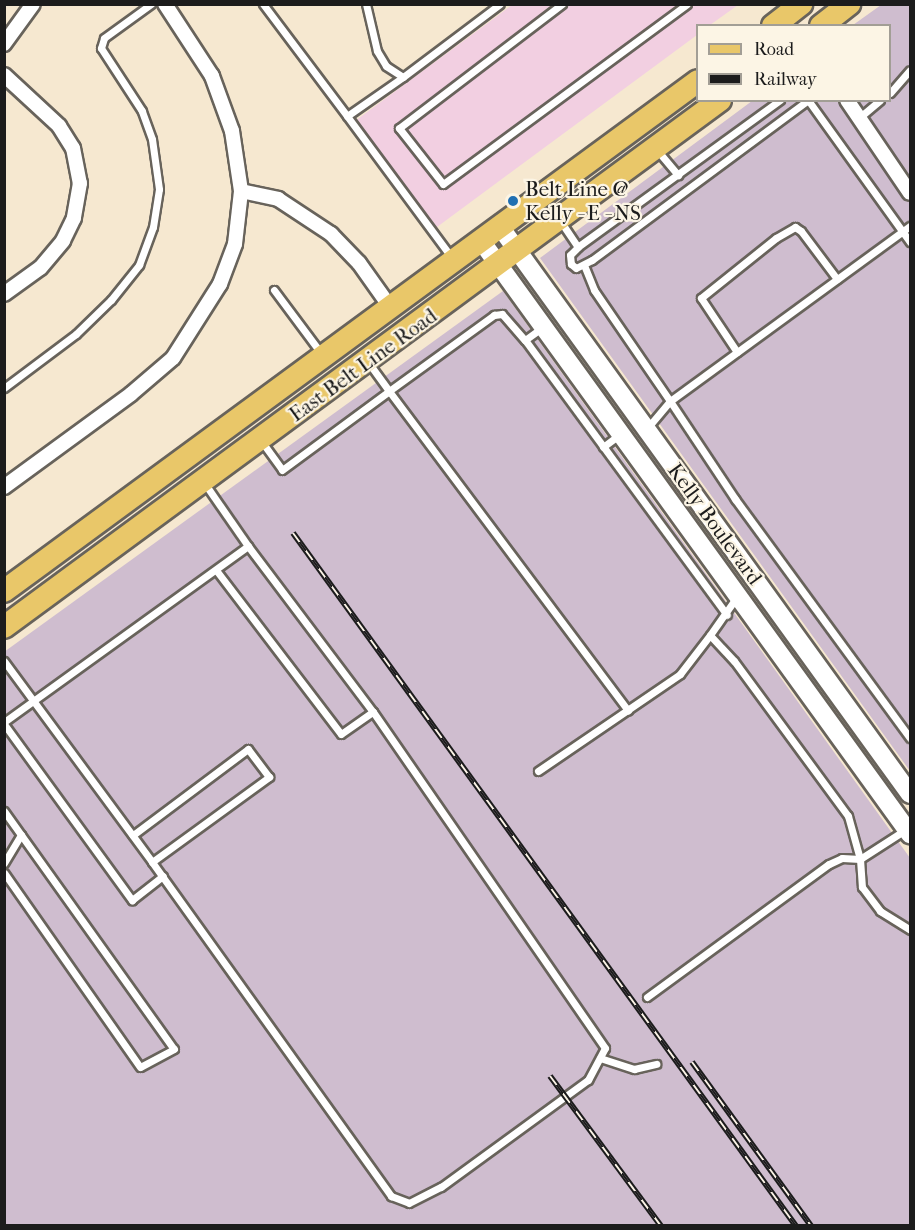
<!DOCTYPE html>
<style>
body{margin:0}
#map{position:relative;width:915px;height:1230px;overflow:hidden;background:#f6e8d0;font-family:"IM FELL French Canon",serif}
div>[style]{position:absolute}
.built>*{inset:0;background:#f2cfe1}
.industrial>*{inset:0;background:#cfbdcf}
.roads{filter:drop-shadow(2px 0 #68635b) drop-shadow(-2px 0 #68635b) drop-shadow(0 2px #68635b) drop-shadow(0 -2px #68635b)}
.service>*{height:7px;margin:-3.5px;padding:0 3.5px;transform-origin:3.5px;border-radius:3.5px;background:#fff}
.minor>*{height:14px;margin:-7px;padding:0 7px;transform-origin:7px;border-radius:7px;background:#fff}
.tertiary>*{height:18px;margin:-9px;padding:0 9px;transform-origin:9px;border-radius:9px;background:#fff}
.primary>*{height:22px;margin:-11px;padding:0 11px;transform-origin:11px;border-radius:11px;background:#e9c769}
.rail>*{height:6px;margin-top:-3px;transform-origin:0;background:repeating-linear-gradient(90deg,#fcf5e5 0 11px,#1c1c1c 0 22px);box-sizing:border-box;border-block:2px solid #1c1c1c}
.dots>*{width:16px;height:16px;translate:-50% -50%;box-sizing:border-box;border:3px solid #fcf5e5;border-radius:50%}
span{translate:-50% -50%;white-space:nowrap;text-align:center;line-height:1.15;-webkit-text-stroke:4.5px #fcf5e5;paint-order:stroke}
.poi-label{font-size:21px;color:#1c1c1c}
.left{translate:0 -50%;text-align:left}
.street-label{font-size:21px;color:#1c1c1c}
.frame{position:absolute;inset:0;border:6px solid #1c1c1c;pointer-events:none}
.legend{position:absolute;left:696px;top:24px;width:195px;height:78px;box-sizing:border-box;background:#fcf5e5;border:2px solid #a29e95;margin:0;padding:8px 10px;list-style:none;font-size:18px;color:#1c1c1c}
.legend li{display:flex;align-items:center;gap:12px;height:30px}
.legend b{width:30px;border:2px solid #a29e95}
</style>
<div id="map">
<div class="built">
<i style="clip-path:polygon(512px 5px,738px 5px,710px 25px,698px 26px,697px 35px,437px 227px,355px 121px)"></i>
</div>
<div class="industrial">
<i style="clip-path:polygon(881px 5px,910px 5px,910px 771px,540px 258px,752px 101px,890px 100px,890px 26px,853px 25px)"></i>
<i style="clip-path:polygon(503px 291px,910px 858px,910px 1225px,5px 1225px,4px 652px)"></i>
</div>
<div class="roads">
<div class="service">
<i style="left:263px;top:4px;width:140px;rotate:53.1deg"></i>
<i style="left:366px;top:4px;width:48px;rotate:76.8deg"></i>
<i style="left:377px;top:51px;width:17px;rotate:59deg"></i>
<i style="left:386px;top:66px;width:20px;rotate:33deg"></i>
<i style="left:403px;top:77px;width:121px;rotate:-37deg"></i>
<i style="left:562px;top:4px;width:205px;rotate:142.7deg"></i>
<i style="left:399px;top:128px;width:71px;rotate:51.8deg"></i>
<i style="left:443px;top:184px;width:303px;rotate:-36.4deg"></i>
<i style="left:403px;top:77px;width:68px;rotate:145.1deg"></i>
<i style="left:347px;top:116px;width:178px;rotate:53.5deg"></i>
<i style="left:890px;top:93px;width:30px;rotate:-49deg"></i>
<i style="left:780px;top:100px;width:250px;rotate:144deg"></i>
<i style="left:578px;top:247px;width:11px;rotate:135deg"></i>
<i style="left:570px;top:255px;width:9px;rotate:84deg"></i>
<i style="left:571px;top:264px;width:6px;rotate:39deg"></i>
<i style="left:576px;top:268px;width:18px;rotate:-27deg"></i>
<i style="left:592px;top:260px;width:269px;rotate:-36.5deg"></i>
<i style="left:808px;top:100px;width:175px;rotate:54.3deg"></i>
<i style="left:860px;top:117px;width:26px;rotate:-40deg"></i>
<i style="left:657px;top:150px;width:33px;rotate:50deg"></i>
<i style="left:561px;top:222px;width:30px;rotate:56deg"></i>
<i style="left:910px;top:226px;width:297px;rotate:143.9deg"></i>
<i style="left:670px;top:401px;width:118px;rotate:56.4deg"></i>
<i style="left:735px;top:499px;width:296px;rotate:53.8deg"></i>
<i style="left:584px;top:265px;width:27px;rotate:68deg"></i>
<i style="left:594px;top:290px;width:135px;rotate:55.6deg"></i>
<i style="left:670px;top:401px;width:34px;rotate:130deg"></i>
<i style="left:274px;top:290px;width:79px;rotate:53.3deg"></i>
<i style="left:525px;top:340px;width:22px;rotate:-36deg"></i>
<i style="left:737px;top:352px;width:65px;rotate:-123.7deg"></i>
<i style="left:701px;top:298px;width:96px;rotate:-38.7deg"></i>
<i style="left:776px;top:238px;width:22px;rotate:-30deg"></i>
<i style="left:795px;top:227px;width:7px;rotate:34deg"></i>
<i style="left:801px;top:231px;width:60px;rotate:53.1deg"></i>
<i style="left:368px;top:362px;width:36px;rotate:54deg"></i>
<i style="left:389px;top:391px;width:130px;rotate:-35.9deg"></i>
<i style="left:494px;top:315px;width:8px;rotate:-7deg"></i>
<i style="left:502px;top:314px;width:35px;rotate:49deg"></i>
<i style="left:525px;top:340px;width:341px;rotate:53.7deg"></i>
<i style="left:4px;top:388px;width:90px;rotate:-36.9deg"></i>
<i style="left:76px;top:334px;width:49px;rotate:-44.2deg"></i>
<i style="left:111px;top:300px;width:45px;rotate:-51.3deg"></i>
<i style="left:139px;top:265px;width:40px;rotate:-69.8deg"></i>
<i style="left:153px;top:227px;width:38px;rotate:-81deg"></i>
<i style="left:159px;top:189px;width:50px;rotate:-98deg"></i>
<i style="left:152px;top:139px;width:30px;rotate:-110deg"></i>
<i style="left:142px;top:111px;width:75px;rotate:-123.1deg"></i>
<i style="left:101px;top:48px;width:10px;rotate:-73deg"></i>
<i style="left:104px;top:38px;width:58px;rotate:-35.9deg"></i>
<i style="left:262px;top:442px;width:34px;rotate:54deg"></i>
<i style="left:282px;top:470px;width:133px;rotate:-36.4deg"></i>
<i style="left:389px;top:391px;width:399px;rotate:53.2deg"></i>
<i style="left:603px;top:447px;width:21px;rotate:-37deg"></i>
<i style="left:216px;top:570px;width:206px;rotate:52.7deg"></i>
<i style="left:341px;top:734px;width:39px;rotate:-35deg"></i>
<i style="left:373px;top:712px;width:208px;rotate:-127deg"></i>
<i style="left:4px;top:661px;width:250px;rotate:53.6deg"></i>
<i style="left:152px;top:862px;width:145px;rotate:-36deg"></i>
<i style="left:269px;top:777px;width:35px;rotate:-127deg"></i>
<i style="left:248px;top:749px;width:144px;rotate:143.2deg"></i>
<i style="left:4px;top:722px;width:301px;rotate:-35.8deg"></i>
<i style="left:248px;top:546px;width:75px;rotate:-124.7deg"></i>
<i style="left:4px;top:724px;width:218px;rotate:54deg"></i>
<i style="left:132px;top:900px;width:39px;rotate:-38deg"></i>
<i style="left:538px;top:771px;width:172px;rotate:-34.3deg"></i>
<i style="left:680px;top:674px;width:49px;rotate:-52.4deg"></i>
<i style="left:4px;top:811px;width:292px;rotate:54.5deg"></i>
<i style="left:174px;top:1049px;width:38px;rotate:152deg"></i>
<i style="left:140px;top:1067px;width:237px;rotate:-125deg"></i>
<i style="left:905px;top:830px;width:54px;rotate:147.2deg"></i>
<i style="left:860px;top:859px;width:28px;rotate:86deg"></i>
<i style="left:862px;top:887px;width:30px;rotate:53deg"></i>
<i style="left:880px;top:911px;width:36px;rotate:32deg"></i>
<i style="left:152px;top:862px;width:411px;rotate:54.4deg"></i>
<i style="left:391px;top:1196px;width:19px;rotate:21deg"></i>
<i style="left:409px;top:1203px;width:36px;rotate:-27deg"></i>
<i style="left:441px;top:1187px;width:182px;rotate:-36.1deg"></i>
<i style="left:588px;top:1080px;width:36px;rotate:-62deg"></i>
<i style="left:605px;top:1048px;width:408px;rotate:-124.6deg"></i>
<i style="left:4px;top:863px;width:33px;rotate:-59deg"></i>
<i style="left:647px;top:997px;width:225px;rotate:-36.2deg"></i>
<i style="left:829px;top:864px;width:14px;rotate:-25deg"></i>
<i style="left:842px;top:858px;width:18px;rotate:3deg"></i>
<i style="left:860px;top:859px;width:45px;rotate:-105.6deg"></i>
<i style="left:848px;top:816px;width:192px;rotate:-126.3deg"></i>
<i style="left:734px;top:661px;width:35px;rotate:-133deg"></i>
<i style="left:710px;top:635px;width:45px;rotate:-54.9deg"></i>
<i style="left:600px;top:1058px;width:36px;rotate:18deg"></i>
<i style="left:634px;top:1069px;width:23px;rotate:-13deg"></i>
</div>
<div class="minor">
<i style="left:4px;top:44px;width:49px;rotate:-54.1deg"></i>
<i style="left:4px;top:75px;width:75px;rotate:42.8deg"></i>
<i style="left:59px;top:126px;width:26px;rotate:58deg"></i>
<i style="left:73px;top:148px;width:36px;rotate:79deg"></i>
<i style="left:80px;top:183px;width:36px;rotate:100deg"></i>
<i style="left:74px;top:218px;width:25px;rotate:116deg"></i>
<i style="left:63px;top:241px;width:35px;rotate:130deg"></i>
<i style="left:40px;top:268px;width:44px;rotate:144.2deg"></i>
<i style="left:847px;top:100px;width:112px;rotate:55.9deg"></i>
<i style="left:241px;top:191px;width:38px;rotate:12deg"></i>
<i style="left:278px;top:199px;width:64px;rotate:33.4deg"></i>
<i style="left:331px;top:234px;width:40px;rotate:46deg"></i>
<i style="left:359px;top:263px;width:55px;rotate:54.6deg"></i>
<i style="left:4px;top:487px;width:157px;rotate:-36.2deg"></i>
<i style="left:131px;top:394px;width:55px;rotate:-40.6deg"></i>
<i style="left:173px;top:358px;width:88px;rotate:-57.6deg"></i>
<i style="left:220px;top:284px;width:43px;rotate:-69.4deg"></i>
<i style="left:235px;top:244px;width:53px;rotate:-83.5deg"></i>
<i style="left:241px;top:191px;width:61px;rotate:-98.5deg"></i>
<i style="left:232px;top:131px;width:59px;rotate:-110deg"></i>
<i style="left:212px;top:76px;width:86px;rotate:-123.1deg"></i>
</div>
<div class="tertiary">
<i style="left:501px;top:228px;width:698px;rotate:54.15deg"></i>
<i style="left:482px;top:242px;width:731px;rotate:54.13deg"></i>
</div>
<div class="primary">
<i style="left:773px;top:26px;width:36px;rotate:-38deg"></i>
<i style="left:821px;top:26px;width:36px;rotate:-38deg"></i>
<i style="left:4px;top:591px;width:861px;rotate:-36.31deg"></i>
<i style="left:4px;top:627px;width:889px;rotate:-36.35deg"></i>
</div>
</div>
<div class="rail">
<i style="left:293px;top:533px;width:856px;rotate:54.03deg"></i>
<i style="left:692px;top:1062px;width:203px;rotate:54deg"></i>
<i style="left:550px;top:1076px;width:187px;rotate:53.5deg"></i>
</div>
<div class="dots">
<i style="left:513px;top:201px;background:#1f6fb2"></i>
</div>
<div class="poi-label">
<span class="left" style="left:525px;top:201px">Belt Line @<br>Kelly - E - NS</span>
</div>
<div class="street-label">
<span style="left:363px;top:365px;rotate:-36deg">East Belt Line Road</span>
<span style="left:715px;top:524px;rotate:54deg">Kelly Boulevard</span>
</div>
<div class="frame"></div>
<ul class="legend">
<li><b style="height:8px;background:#e9c769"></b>Road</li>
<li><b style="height:8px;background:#1c1c1c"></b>Railway</li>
</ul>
</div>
